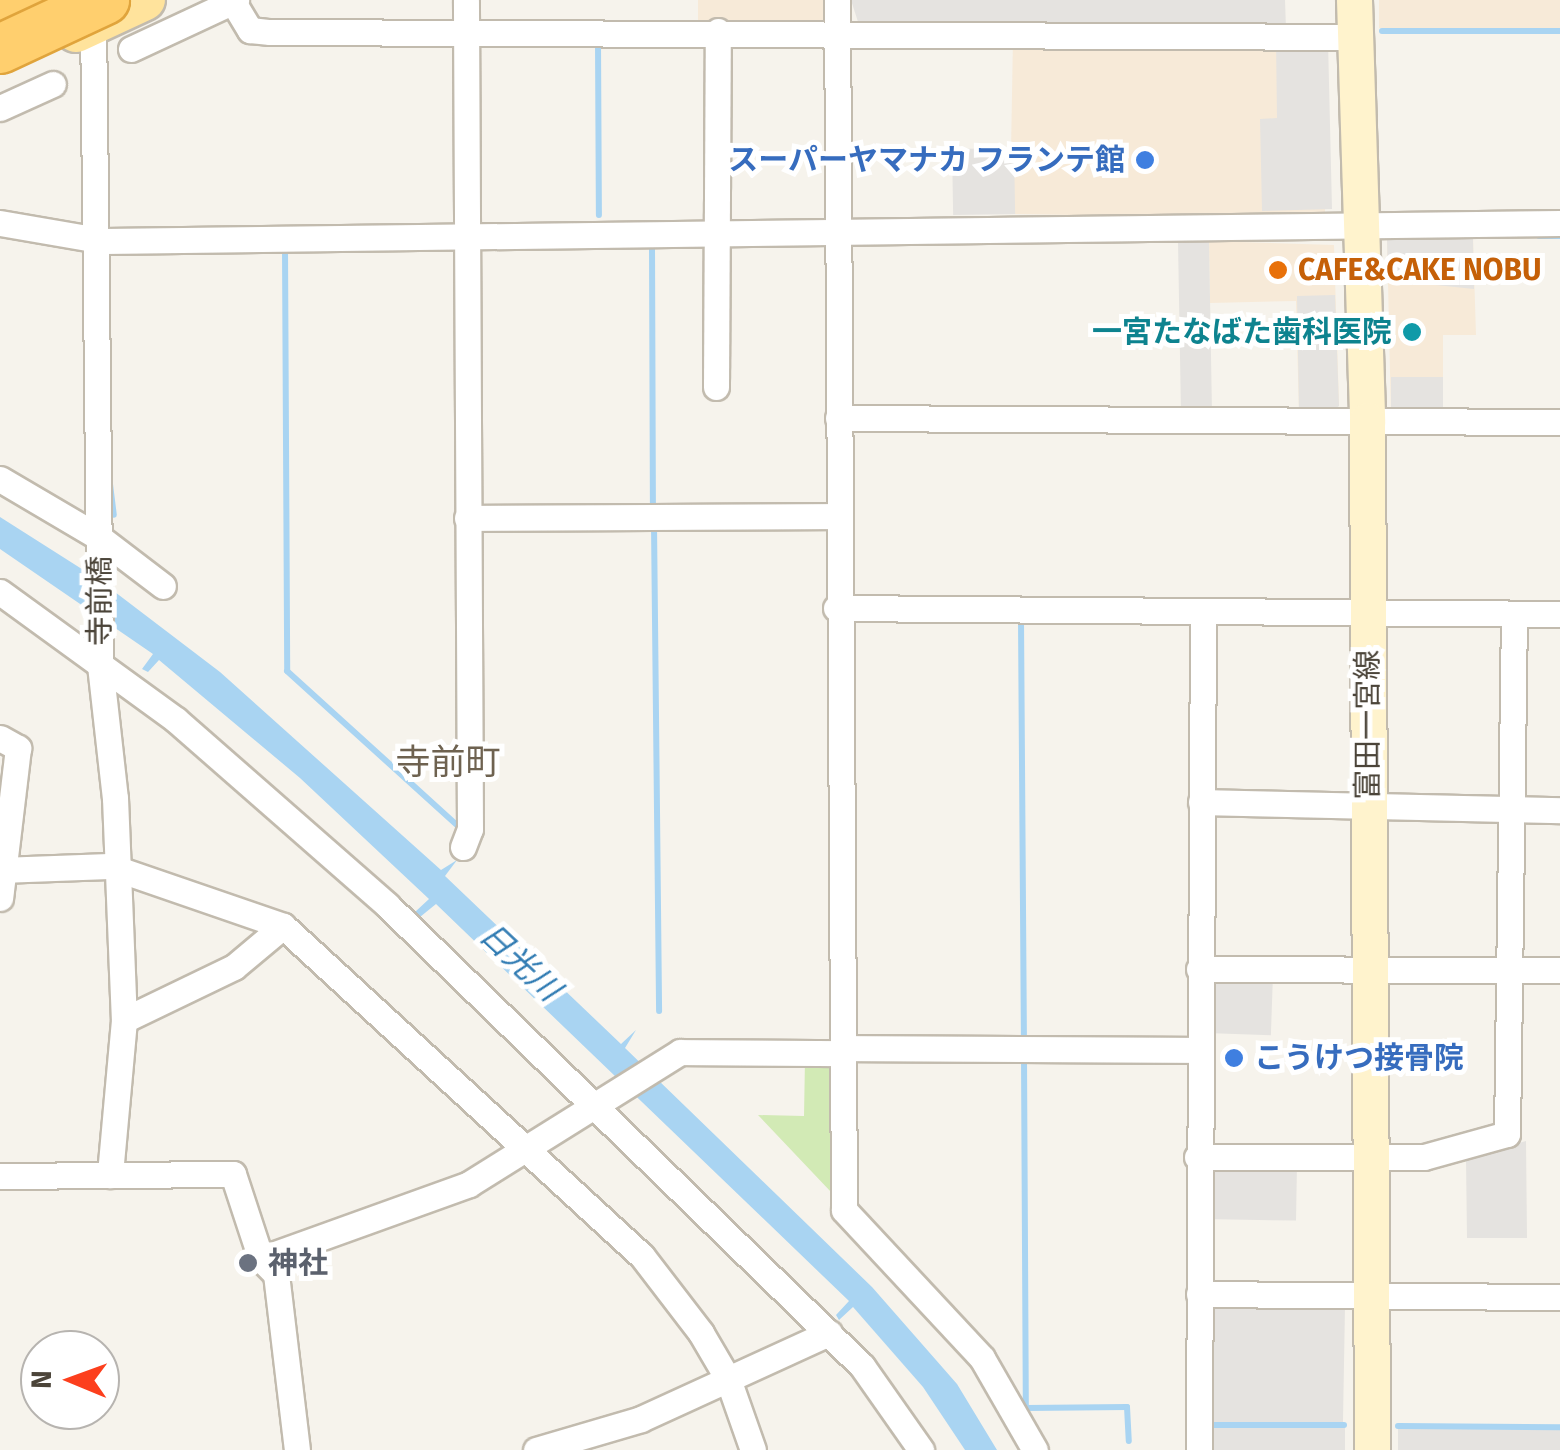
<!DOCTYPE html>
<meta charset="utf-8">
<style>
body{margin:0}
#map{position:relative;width:1560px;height:1450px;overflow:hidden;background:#f6f3ec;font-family:"Fira Sans","Noto Sans JP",sans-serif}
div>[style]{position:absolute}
.commercial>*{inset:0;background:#f7ead8;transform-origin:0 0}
.green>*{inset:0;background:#d2eab5}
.parking>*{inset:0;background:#e5e3e0;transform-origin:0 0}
.water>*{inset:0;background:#a9d4f2}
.stream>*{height:6px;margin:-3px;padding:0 3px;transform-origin:3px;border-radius:3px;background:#a9d4f2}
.roads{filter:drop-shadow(2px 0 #c2bbae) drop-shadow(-2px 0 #c2bbae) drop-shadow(0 2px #c2bbae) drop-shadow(0 -2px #c2bbae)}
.street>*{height:25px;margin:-12.5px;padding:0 12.5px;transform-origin:12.5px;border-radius:12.5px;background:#fff}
.secondary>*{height:35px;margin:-17.5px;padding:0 17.5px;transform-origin:17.5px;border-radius:17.5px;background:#fff3cd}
.primary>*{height:40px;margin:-20px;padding:0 20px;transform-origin:20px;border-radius:20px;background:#ffe39c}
.highway>*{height:48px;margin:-24px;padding:0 24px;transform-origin:24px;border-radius:24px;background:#ffcf6e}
.bridges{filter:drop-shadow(2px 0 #e0a43c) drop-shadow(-2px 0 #e0a43c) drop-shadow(0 2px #e0a43c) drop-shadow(0 -2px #e0a43c)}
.highway-bridge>*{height:48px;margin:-24px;padding:0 24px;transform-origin:24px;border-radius:24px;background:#ffcf6e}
.dots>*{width:28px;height:28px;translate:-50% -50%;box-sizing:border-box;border:5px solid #fff;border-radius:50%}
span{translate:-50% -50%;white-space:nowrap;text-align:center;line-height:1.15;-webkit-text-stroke:10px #fff;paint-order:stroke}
.shop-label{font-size:30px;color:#366cbe;font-weight:700}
.right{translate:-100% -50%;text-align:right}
.left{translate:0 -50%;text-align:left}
.food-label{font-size:30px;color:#c56008;font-weight:700}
.culture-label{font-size:30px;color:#0d838f;font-weight:700}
.street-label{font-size:30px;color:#4b4439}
.worship-label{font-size:30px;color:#5b616d;font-weight:700}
.water-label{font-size:32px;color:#2e7ab2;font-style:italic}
.quarter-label{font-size:35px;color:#6e6250}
.north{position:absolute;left:20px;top:1330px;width:100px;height:100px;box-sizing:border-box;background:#fff;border:2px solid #b7b4b0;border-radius:50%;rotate:271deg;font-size:28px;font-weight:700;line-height:40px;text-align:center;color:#4b4439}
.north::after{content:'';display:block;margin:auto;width:35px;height:45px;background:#fc3f1d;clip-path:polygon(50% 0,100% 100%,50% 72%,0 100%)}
</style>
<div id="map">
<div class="commercial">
<i style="left:698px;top:0;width:128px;height:21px"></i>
<i style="left:1379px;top:0;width:181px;height:28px"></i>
<i style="left:1013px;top:37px;width:315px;height:177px;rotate:1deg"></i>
<i style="clip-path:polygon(1387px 238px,1473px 239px,1476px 335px,1443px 335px,1443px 416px,1391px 416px)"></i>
<i style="clip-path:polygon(1209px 241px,1334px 245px,1339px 406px,1299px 412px,1296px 301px,1210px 303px)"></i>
</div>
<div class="green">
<i style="clip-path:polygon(805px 1059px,827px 1059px,834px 1067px,831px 1192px,758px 1115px,804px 1116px)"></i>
</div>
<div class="parking">
<i style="clip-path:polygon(851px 0,1285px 0,1286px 29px,859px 25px)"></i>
<i style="clip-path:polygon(1276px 41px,1328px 41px,1332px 209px,1262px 211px,1260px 119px,1277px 118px)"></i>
<i style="left:1014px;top:148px;width:66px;height:62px;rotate:89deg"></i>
<i style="clip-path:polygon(1387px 238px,1473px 239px,1474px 289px,1388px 280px)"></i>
<i style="left:1209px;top:241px;width:172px;height:31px;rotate:89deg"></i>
<i style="clip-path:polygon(1335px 295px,1339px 406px,1330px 413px,1299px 412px,1297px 296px)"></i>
<i style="left:1443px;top:377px;width:39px;height:52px;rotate:90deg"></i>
<i style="left:1208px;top:973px;width:65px;height:60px;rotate:2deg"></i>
<i style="clip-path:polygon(1526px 1141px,1527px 1238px,1467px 1238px,1466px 1158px)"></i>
<i style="left:1204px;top:1163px;width:93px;height:56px;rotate:1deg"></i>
<i style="left:1211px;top:1305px;width:134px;height:117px;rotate:1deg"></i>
<i style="left:1212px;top:1427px;width:133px;height:23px"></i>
<i style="left:1398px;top:1428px;width:162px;height:22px"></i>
</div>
<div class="water">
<i style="clip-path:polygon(0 517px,107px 585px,117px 570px,111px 589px,220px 672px,441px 870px,457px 860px,445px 876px,621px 1044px,636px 1030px,625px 1048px,872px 1287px,957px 1384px,997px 1450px,965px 1450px,923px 1387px,853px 1307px,839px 1320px,836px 1315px,849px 1301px,436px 904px,420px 917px,415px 912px,429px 899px,300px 778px,159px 660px,148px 672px,142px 669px,153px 654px,0 549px)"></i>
</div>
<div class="stream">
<i style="left:1382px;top:31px;width:178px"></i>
<i style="left:598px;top:42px;width:173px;rotate:89.7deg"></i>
<i style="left:1539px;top:236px;width:21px"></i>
<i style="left:652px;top:245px;width:262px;rotate:89.8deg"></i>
<i style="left:285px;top:249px;width:422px;rotate:89.7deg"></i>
<i style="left:287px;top:671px;width:235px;rotate:42.2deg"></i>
<i style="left:110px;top:484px;width:31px;rotate:83deg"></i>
<i style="left:654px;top:524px;width:487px;rotate:89.4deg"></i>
<i style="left:1021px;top:620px;width:424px;rotate:89.6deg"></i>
<i style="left:1024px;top:1057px;width:351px;rotate:89.7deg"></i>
<i style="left:1026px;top:1408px;width:101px;rotate:-0.6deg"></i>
<i style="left:1127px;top:1407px;width:34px;rotate:87deg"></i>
<i style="left:1208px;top:1425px;width:136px"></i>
<i style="left:1398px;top:1426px;width:162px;rotate:0.4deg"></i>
</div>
<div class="roads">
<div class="street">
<i style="left:837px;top:0;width:1210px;rotate:89.67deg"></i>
<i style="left:844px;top:1210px;width:202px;rotate:47deg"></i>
<i style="left:982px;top:1358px;width:106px;rotate:60.1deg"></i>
<i style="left:233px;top:2px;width:33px;rotate:59deg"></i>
<i style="left:250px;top:30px;width:20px;rotate:6deg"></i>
<i style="left:270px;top:32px;width:1085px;rotate:0.26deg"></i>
<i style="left:93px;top:15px;width:650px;rotate:89.38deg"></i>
<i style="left:100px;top:665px;width:134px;rotate:83.6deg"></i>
<i style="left:115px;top:798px;width:222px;rotate:87.7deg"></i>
<i style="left:124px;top:1020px;width:156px;rotate:95.2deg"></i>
<i style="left:131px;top:49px;width:116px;rotate:-25deg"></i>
<i style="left:0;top:108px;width:58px;rotate:-24.4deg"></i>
<i style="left:0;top:223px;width:106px;rotate:9.8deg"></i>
<i style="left:104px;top:241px;width:1456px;rotate:-0.71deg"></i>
<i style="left:716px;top:387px;width:356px;rotate:-89.7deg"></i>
<i style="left:838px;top:418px;width:722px;rotate:0.32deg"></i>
<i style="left:0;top:479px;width:116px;rotate:30.5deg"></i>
<i style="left:100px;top:538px;width:79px;rotate:37.3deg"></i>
<i style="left:467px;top:518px;width:368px;rotate:-0.3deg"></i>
<i style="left:0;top:592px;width:218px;rotate:36deg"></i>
<i style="left:176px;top:720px;width:281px;rotate:41.2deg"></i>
<i style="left:387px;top:905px;width:662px;rotate:44.14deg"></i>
<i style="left:862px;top:1366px;width:103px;rotate:54.9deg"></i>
<i style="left:836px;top:608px;width:724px;rotate:0.47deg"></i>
<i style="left:0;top:738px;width:21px;rotate:29deg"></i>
<i style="left:18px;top:748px;width:151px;rotate:96.8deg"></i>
<i style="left:1201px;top:802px;width:359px;rotate:1.3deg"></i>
<i style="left:463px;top:847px;width:19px;rotate:-69deg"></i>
<i style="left:470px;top:829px;width:829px;rotate:-90.28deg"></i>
<i style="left:0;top:870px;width:109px;rotate:-2.1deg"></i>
<i style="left:109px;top:866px;width:184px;rotate:19deg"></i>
<i style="left:283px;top:926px;width:488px;rotate:42.6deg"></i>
<i style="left:642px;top:1256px;width:97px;rotate:52.5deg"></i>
<i style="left:701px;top:1333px;width:53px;rotate:59.6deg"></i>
<i style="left:728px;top:1379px;width:75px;rotate:70.6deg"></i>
<i style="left:1199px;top:969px;width:361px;rotate:0.2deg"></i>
<i style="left:124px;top:1020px;width:122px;rotate:-25.7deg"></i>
<i style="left:234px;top:967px;width:64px;rotate:-39.9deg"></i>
<i style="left:841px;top:1048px;width:357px;rotate:0.3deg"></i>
<i style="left:1197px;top:1157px;width:227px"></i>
<i style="left:1424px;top:1157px;width:86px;rotate:-15.5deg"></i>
<i style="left:1507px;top:1134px;width:520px;rotate:-89.23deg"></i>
<i style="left:0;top:1176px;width:233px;rotate:-0.5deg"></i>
<i style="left:233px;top:1174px;width:89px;rotate:71.8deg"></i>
<i style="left:261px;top:1259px;width:21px;rotate:45deg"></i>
<i style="left:276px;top:1274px;width:177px;rotate:83.2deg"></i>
<i style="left:261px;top:1259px;width:221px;rotate:-19.8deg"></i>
<i style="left:469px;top:1184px;width:249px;rotate:-32deg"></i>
<i style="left:680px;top:1052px;width:161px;rotate:0.4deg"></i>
<i style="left:1199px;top:1294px;width:361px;rotate:0.5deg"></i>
<i style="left:536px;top:1450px;width:109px;rotate:-16.4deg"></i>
<i style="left:641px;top:1419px;width:207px;rotate:-24.6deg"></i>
<i style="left:1199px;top:1450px;width:837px;rotate:-89.73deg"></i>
</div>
<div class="secondary">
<i style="left:1354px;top:0;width:420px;rotate:88.2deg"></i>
<i style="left:1367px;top:420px;width:1030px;rotate:89.72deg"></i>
</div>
<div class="primary">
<i style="left:76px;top:32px;width:76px;rotate:-24.9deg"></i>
</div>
<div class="highway">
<i style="left:0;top:14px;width:34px;rotate:-24deg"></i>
</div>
</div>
<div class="bridges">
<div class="highway-bridge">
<i style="left:0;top:49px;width:116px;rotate:-25deg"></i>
</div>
</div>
<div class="dots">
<i style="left:1145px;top:160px;background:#3f7fe0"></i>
<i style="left:1278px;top:270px;background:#e8710a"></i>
<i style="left:1412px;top:332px;background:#0f9aa8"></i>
<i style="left:1234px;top:1058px;background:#3f7fe0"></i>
<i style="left:248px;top:1263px;background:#6b7280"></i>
</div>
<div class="shop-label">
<span class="right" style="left:1125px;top:160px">スーパーヤマナカ フランテ館</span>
<span class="left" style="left:1254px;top:1058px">こうけつ接骨院</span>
</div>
<div class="food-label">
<span class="left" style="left:1298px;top:270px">CAFE&amp;CAKE NOBU</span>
</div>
<div class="culture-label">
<span class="right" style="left:1392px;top:332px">一宮たなばた歯科医院</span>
</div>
<div class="street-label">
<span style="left:100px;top:601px;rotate:-90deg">寺前橋</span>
<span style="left:1368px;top:725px;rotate:-90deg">富田一宮線</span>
</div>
<div class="worship-label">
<span class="left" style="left:268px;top:1263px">神社</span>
</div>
<div class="water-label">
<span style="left:520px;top:962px;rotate:43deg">日光川</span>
</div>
<div class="quarter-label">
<span style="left:448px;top:762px">寺前町</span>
</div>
<div class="north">N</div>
</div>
